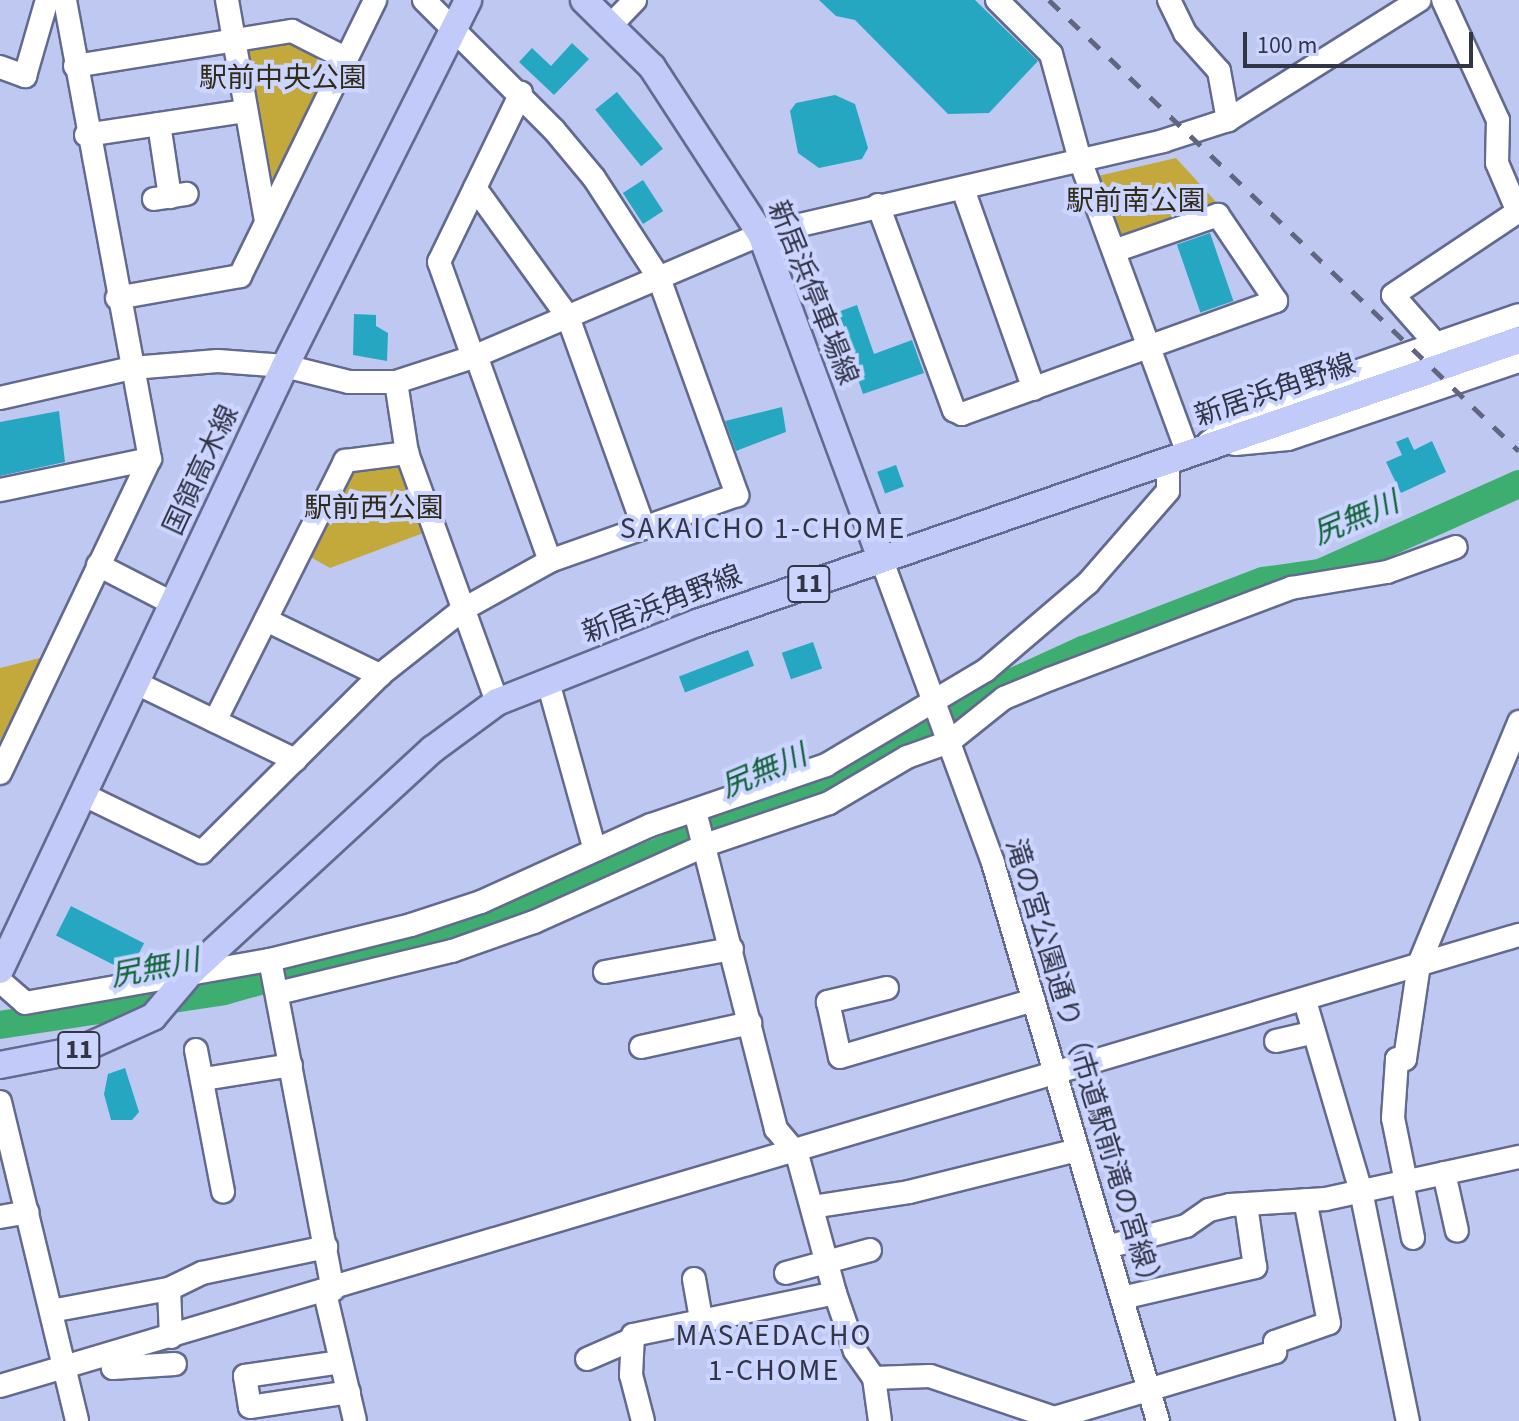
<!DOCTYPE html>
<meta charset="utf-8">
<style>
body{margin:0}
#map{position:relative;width:1519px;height:1421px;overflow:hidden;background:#bfc8f1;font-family:"Source Sans 3","Noto Sans JP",sans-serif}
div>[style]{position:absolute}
.green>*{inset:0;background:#c3a83b}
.river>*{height:28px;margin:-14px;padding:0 14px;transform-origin:14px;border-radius:14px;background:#3dae6f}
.building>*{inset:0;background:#26a7c1;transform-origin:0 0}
.roads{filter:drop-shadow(2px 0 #626a8f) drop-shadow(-2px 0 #626a8f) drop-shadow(0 2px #626a8f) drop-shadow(0 -2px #626a8f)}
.minor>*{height:22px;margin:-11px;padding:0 11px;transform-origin:11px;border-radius:11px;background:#fff}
.major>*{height:26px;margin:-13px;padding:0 13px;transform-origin:13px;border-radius:13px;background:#c1caf8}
.rail>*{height:5px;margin-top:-2.5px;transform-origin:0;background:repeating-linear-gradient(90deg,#616680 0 14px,transparent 0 28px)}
span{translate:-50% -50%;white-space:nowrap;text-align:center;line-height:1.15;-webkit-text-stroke:8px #ccd5ff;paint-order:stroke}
.shield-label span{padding:2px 6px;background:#ccd5ff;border:2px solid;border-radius:6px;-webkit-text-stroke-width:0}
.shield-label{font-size:26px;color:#323546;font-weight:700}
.park-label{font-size:28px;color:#312c18}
.street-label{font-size:28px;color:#323546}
.water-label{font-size:30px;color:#116339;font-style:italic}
.neighbourhood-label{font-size:30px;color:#323546;letter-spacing:2px}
.scale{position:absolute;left:1243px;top:32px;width:230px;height:36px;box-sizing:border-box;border:4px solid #323546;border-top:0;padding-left:10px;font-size:24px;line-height:28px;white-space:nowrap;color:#323546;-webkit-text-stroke:6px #ccd5ff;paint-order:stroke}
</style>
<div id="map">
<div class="green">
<i style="clip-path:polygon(290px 41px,331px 63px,272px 185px,263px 184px,243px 51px)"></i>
<i style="clip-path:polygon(1176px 158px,1218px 204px,1123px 241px,1114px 236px,1094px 182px,1098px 176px)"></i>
<i style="clip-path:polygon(396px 462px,403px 466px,426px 532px,330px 568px,307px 555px,345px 472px)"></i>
<i style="clip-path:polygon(44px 657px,0 741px,0 668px)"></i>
</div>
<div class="river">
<i style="left:0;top:1025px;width:227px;rotate:-8.6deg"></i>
<i style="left:224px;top:991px;width:302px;rotate:-15.6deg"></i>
<i style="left:515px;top:910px;width:331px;rotate:-22deg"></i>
<i style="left:822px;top:786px;width:167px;rotate:-29.8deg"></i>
<i style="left:967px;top:703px;width:128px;rotate:-24.6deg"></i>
<i style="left:1083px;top:650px;width:193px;rotate:-21deg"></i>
<i style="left:1263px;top:581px;width:58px;rotate:-8deg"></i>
<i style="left:1320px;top:573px;width:218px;rotate:-24.1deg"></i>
</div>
<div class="building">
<i style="clip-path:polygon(819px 0,975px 0,1038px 61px,989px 113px,948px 114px,855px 20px,836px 16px)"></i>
<i style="clip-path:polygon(572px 43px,589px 59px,554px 95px,519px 62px,532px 48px,551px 66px)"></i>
<i style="left:617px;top:92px;width:73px;height:28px;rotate:51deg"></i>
<i style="clip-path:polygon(835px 95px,855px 104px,868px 148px,862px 159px,819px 168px,798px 153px,790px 111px,796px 103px)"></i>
<i style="left:643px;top:180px;width:37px;height:24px;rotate:57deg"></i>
<i style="left:1210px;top:233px;width:72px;height:35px;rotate:71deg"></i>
<i style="clip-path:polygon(857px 305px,874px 354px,912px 340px,924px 373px,863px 394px,835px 313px)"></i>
<i style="clip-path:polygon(354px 314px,376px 315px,376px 326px,388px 333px,387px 361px,353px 355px)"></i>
<i style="clip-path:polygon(782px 407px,786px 432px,736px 451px,725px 421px)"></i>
<i style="clip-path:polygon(59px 411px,65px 462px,0 476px,0 422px)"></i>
<i style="clip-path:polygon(1408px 437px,1414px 450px,1432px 441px,1446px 472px,1401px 493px,1386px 462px,1402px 455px,1396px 442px)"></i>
<i style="left:896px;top:465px;width:23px;height:20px;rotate:70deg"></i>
<i style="left:813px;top:642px;width:28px;height:33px;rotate:71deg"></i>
<i style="left:748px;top:650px;width:17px;height:74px;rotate:69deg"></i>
<i style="left:71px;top:906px;width:82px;height:33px;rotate:27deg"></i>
<i style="clip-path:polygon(125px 1068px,139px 1112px,132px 1120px,111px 1120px,104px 1094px,108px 1074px)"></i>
</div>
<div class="roads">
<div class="minor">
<i style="left:227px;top:0;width:225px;rotate:80deg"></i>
<i style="left:424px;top:0;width:184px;rotate:45deg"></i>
<i style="left:554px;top:130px;width:62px;rotate:50.2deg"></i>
<i style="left:594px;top:178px;width:119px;rotate:57deg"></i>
<i style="left:659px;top:278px;width:231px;rotate:70.2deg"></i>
<i style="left:737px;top:495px;width:198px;rotate:160.6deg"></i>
<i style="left:550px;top:561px;width:218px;rotate:-109.8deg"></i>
<i style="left:997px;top:0;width:76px;rotate:45deg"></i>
<i style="left:1051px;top:54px;width:110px;rotate:74.7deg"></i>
<i style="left:1080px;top:160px;width:312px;rotate:69.8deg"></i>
<i style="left:1169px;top:0;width:37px;rotate:64deg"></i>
<i style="left:1185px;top:33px;width:51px;rotate:48.2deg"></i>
<i style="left:1219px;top:71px;width:50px;rotate:79.6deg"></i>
<i style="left:1443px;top:0;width:132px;rotate:65.4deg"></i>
<i style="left:1498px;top:120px;width:43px;rotate:91.3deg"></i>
<i style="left:1497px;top:163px;width:53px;rotate:66.8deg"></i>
<i style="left:610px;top:26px;width:36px;rotate:-46deg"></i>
<i style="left:75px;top:66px;width:220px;rotate:-9.2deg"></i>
<i style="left:292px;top:31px;width:59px;rotate:27deg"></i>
<i style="left:0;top:67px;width:27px;rotate:20deg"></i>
<i style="left:25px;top:76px;width:79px;rotate:-73.9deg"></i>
<i style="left:159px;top:124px;width:74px;rotate:81.4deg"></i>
<i style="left:86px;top:135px;width:160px;rotate:-8.6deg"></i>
<i style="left:475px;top:188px;width:159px;rotate:54.2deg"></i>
<i style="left:568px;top:317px;width:224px;rotate:70.2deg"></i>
<i style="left:963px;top:189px;width:212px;rotate:70.5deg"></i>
<i style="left:154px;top:199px;width:33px;rotate:-9deg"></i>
<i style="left:878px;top:205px;width:219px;rotate:69.7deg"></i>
<i style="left:954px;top:410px;width:9px;rotate:27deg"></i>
<i style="left:962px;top:414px;width:334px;rotate:-19.8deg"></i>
<i style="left:1276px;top:301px;width:104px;rotate:-124deg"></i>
<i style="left:1218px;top:215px;width:110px;rotate:160.9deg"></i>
<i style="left:117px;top:298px;width:125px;rotate:-10.1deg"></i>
<i style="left:240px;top:276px;width:307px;rotate:-63.9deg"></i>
<i style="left:1436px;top:344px;width:65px;rotate:-131.3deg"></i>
<i style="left:1393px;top:295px;width:151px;rotate:-33.7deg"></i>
<i style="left:473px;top:357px;width:101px;rotate:-109.7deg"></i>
<i style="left:439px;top:262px;width:188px;rotate:-64.1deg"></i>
<i style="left:396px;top:382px;width:72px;rotate:81.2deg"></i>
<i style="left:407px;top:453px;width:265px;rotate:70.1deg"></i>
<i style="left:0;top:398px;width:135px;rotate:-12.8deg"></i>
<i style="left:132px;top:368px;width:86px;rotate:-4.7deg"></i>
<i style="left:218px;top:361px;width:67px;rotate:4.3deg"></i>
<i style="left:285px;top:366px;width:66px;rotate:14deg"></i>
<i style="left:349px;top:382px;width:47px"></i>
<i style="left:396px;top:382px;width:81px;rotate:-18deg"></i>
<i style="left:473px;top:357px;width:313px;rotate:-23.1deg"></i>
<i style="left:761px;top:234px;width:413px;rotate:-13deg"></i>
<i style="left:1163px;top:141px;width:68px;rotate:-17.9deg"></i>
<i style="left:1228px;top:120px;width:226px;rotate:-32.1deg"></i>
<i style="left:1209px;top:442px;width:64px;rotate:-35.4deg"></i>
<i style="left:1261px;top:405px;width:273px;rotate:-19.2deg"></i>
<i style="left:1235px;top:444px;width:53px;rotate:-5.4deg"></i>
<i style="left:1288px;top:439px;width:244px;rotate:-18.7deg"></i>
<i style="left:0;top:490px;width:153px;rotate:-11.7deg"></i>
<i style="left:881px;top:558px;width:325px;rotate:69.8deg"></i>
<i style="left:993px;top:863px;width:582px;rotate:73.53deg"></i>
<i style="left:98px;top:565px;width:85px;rotate:27.2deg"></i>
<i style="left:266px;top:620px;width:127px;rotate:25.8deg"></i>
<i style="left:548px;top:682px;width:174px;rotate:74.4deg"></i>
<i style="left:136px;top:683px;width:177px;rotate:25.8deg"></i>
<i style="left:215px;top:721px;width:291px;rotate:-63.4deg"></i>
<i style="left:345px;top:461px;width:63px;rotate:-7.4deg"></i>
<i style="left:0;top:773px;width:348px;rotate:-64.5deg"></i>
<i style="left:150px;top:459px;width:467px;rotate:-100.5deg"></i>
<i style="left:84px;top:795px;width:131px;rotate:25.8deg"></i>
<i style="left:202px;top:852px;width:251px;rotate:-44.8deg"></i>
<i style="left:380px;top:675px;width:105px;rotate:-38.4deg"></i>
<i style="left:462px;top:610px;width:101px;rotate:-29.1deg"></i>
<i style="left:270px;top:960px;width:336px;rotate:79.2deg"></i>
<i style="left:605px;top:972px;width:129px;rotate:-10.3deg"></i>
<i style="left:0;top:981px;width:33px;rotate:41deg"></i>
<i style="left:25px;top:1003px;width:249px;rotate:-10deg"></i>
<i style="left:270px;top:960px;width:145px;rotate:-13.9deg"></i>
<i style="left:411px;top:925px;width:74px;rotate:-18.2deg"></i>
<i style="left:481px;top:902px;width:187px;rotate:-24.4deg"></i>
<i style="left:651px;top:825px;width:185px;rotate:-18.9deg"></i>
<i style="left:826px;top:765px;width:186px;rotate:-30.7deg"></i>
<i style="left:986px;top:670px;width:134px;rotate:-40.5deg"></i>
<i style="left:1088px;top:583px;width:122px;rotate:-49deg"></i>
<i style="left:1168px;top:491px;width:30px;rotate:-90deg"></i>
<i style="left:887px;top:988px;width:61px;rotate:166.7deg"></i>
<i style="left:828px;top:1002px;width:56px;rotate:77.7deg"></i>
<i style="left:840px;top:1057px;width:202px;rotate:-16.4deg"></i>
<i style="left:278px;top:993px;width:179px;rotate:-13.6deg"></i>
<i style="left:452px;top:951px;width:87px;rotate:-19.5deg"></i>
<i style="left:534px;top:922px;width:191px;rotate:-24.1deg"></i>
<i style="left:708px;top:844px;width:128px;rotate:-18.7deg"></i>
<i style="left:829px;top:803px;width:91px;rotate:-30.5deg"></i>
<i style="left:907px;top:757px;width:45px;rotate:-19.7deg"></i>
<i style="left:949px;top:742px;width:70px;rotate:-38.7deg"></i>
<i style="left:1004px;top:698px;width:50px;rotate:-22.4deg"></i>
<i style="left:1050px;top:679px;width:258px;rotate:-20.7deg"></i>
<i style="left:1291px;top:588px;width:97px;rotate:-9.5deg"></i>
<i style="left:1387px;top:572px;width:73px;rotate:-19.9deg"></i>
<i style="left:1305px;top:1001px;width:198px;rotate:73.6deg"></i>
<i style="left:1361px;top:1191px;width:235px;rotate:78.5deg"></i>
<i style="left:1276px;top:1041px;width:39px;rotate:-13deg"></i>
<i style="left:641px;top:1047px;width:112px;rotate:-12.4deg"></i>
<i style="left:196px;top:1050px;width:144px;rotate:79.2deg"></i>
<i style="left:204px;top:1079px;width:88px;rotate:-9.1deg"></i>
<i style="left:0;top:1102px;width:328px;rotate:76.4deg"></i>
<i style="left:1444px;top:1173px;width:59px;rotate:77.4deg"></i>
<i style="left:1402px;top:1182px;width:57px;rotate:78.9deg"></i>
<i style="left:1406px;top:1182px;width:65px;rotate:-101.5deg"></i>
<i style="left:1393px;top:1118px;width:59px;rotate:-86.1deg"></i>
<i style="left:1397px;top:1059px;width:8px"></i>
<i style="left:1405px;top:1059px;width:96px;rotate:-81.6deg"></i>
<i style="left:1419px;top:964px;width:262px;rotate:-67.5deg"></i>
<i style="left:812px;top:1207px;width:98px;rotate:-8.8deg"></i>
<i style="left:909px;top:1192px;width:173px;rotate:-14deg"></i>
<i style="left:0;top:1217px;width:28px;rotate:-10deg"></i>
<i style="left:1107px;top:1247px;width:82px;rotate:-14.9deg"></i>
<i style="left:1186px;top:1226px;width:28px;rotate:-35deg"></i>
<i style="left:1209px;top:1210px;width:22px;rotate:-13deg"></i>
<i style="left:1230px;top:1205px;width:96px;rotate:-3.6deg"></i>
<i style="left:1326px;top:1199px;width:198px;rotate:-12.3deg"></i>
<i style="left:786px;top:1273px;width:87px;rotate:-15.3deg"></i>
<i style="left:694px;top:1279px;width:40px;rotate:80deg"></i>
<i style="left:169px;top:1289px;width:37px;rotate:-26deg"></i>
<i style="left:202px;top:1273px;width:127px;rotate:-11.8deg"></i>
<i style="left:325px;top:1293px;width:131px;rotate:76.8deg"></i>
<i style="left:835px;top:1293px;width:61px;rotate:71deg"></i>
<i style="left:855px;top:1351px;width:33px;rotate:55deg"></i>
<i style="left:874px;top:1378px;width:43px;rotate:82.1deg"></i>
<i style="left:1122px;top:1298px;width:137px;rotate:-13.1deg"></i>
<i style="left:1255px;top:1267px;width:63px;rotate:-98.3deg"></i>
<i style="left:51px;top:1311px;width:120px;rotate:-10.6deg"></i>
<i style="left:169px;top:1289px;width:48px;rotate:87.6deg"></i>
<i style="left:111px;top:1354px;width:14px;rotate:82deg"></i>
<i style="left:113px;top:1368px;width:62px;rotate:-3.7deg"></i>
<i style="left:587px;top:1359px;width:48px;rotate:-23.4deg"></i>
<i style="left:341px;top:1362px;width:97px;rotate:171.7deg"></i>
<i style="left:245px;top:1376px;width:31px;rotate:81deg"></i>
<i style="left:250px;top:1407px;width:100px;rotate:-8.6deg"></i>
<i style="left:874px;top:1378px;width:56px;rotate:-2deg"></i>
<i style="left:930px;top:1376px;width:131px;rotate:18.7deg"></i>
<i style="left:1054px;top:1418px;width:231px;rotate:-16.6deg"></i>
<i style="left:1275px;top:1352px;width:10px;rotate:-90deg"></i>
<i style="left:1275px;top:1342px;width:57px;rotate:-19.4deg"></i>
<i style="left:1329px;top:1323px;width:125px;rotate:-101deg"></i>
<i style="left:0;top:1386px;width:1585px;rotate:-16.54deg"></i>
<i style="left:643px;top:1421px;width:48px;rotate:-104.6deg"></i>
<i style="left:631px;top:1375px;width:40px;rotate:-87.1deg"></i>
<i style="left:633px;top:1335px;width:206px;rotate:-11.7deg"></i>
<i style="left:835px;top:1293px;width:144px;rotate:-105.3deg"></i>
<i style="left:797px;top:1154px;width:33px;rotate:-130deg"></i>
<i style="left:776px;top:1129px;width:327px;rotate:-104.3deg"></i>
</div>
<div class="major">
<i style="left:584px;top:0;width:95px;rotate:44.6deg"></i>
<i style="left:652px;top:67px;width:199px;rotate:56.9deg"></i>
<i style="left:761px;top:234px;width:346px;rotate:69.7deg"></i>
<i style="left:0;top:970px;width:668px;rotate:-64.74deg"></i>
<i style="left:285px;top:366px;width:409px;rotate:-63.4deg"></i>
<i style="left:0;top:1065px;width:84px;rotate:-11deg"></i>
<i style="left:82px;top:1049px;width:78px;rotate:-24.3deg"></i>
<i style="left:153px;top:1017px;width:57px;rotate:-49.9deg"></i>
<i style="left:190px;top:973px;width:330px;rotate:-42.7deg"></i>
<i style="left:433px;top:749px;width:79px;rotate:-36.3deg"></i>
<i style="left:497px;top:702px;width:215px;rotate:-21.6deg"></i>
<i style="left:697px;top:623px;width:869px;rotate:-19deg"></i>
</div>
</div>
<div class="rail">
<i style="left:1049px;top:0;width:651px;rotate:43.82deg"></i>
</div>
<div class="shield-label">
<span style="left:809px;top:584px">11</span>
<span style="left:79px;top:1050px">11</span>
</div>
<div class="park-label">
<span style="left:283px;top:78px">駅前中央公園</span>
<span style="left:1136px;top:201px">駅前南公園</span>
<span style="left:374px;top:508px">駅前西公園</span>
</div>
<div class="street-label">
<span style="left:813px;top:293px;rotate:68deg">新居浜停車場線</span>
<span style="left:1275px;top:390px;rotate:-19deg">新居浜角野線</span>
<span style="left:201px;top:470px;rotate:-65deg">国領高木線</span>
<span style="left:662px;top:604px;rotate:-21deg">新居浜角野線</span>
<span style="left:1084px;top:1067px;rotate:73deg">滝の宮公園通り（市道駅前滝の宮線）</span>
</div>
<div class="water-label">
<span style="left:1356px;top:519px;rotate:-23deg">尻無川</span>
<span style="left:764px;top:772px;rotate:-23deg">尻無川</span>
<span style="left:155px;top:969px;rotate:-11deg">尻無川</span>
</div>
<div class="neighbourhood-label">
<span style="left:763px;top:529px">SAKAICHO 1-CHOME</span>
<span style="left:774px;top:1353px">MASAEDACHO<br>1-CHOME</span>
</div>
<div class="scale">100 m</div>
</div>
